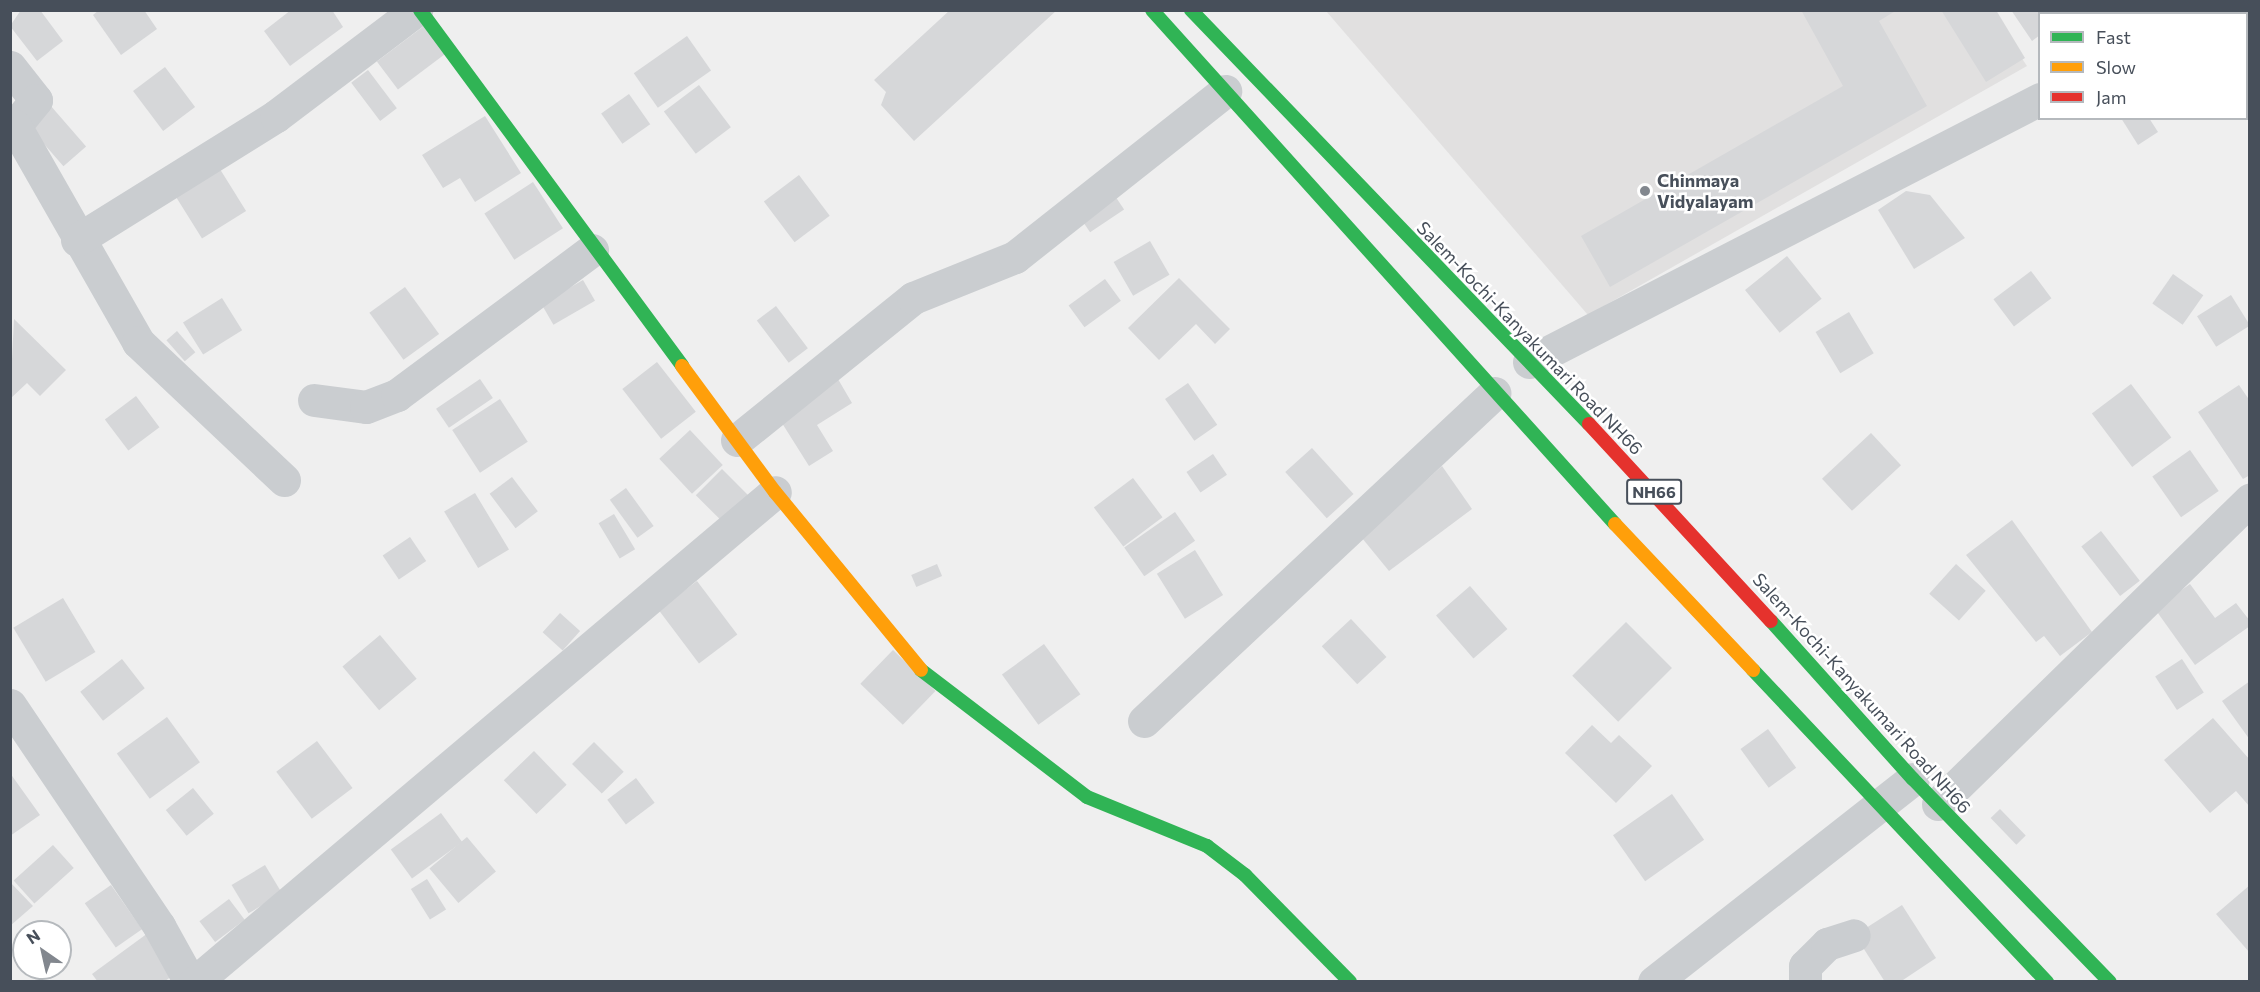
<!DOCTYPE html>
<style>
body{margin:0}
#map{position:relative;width:2260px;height:992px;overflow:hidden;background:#efefef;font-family:Commissioner,sans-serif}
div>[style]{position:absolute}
.education>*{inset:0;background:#e1e0e0}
.building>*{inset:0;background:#d6d7d9;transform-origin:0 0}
.street>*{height:33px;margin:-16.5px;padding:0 16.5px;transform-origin:16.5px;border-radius:16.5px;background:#cacdd0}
.fast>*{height:14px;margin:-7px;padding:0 7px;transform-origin:7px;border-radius:7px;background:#30b455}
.slow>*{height:14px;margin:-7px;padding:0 7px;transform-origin:7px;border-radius:7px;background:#ff9f0a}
.jam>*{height:14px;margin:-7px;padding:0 7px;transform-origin:7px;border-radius:7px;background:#e5322d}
.dots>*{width:16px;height:16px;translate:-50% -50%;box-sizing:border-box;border:3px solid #fff;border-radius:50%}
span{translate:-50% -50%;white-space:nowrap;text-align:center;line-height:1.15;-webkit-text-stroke:5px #fff;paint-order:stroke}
.shield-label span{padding:2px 4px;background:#fff;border:2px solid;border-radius:4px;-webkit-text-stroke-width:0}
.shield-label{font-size:16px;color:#474f5a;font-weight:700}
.poi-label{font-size:18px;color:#474f5a;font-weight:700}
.left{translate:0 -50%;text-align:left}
.street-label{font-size:18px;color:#474f5a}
.frame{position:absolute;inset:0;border:12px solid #474f5a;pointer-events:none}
.legend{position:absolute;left:2038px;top:12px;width:210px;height:108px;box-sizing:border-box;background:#fff;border:2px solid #b5b9bd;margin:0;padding:8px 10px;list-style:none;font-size:18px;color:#474f5a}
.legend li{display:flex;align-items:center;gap:12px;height:30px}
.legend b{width:30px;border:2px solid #b5b9bd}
.north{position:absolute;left:12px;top:920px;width:60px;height:60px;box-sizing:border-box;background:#fff;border:2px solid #b5b9bd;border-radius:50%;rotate:326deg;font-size:16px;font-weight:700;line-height:24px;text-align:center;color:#474f5a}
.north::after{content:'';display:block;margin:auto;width:21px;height:27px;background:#82878e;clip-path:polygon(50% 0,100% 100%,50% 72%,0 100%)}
</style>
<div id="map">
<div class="education">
<i style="clip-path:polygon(1326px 11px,1990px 11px,2027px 66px,1588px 315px)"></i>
</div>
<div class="building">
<i style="clip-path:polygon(21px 10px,40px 10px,63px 41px,37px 61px,10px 26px)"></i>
<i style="clip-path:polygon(99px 10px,144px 10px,157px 29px,121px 55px,93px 15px)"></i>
<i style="clip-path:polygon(291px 10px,332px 10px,343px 27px,290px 66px,264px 31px)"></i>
<i style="clip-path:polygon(950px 10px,1057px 10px,914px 141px,881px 105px,886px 92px,874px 80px)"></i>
<i style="clip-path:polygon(1801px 10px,1897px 10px,1879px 21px,1927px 106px,1610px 287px,1581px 236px,1843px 86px)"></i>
<i style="clip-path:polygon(1941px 10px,1996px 10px,2025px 58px,1986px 82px)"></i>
<i style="clip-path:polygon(2011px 10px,2063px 10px,2066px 14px,2040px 14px,2040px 35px,2032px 41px)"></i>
<i style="left:424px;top:26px;width:35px;height:59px;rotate:53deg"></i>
<i style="clip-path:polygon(2246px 32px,2250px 38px,2246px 75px)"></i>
<i style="left:687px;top:36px;width:42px;height:65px;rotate:55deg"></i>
<i style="left:165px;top:67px;width:50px;height:40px;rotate:53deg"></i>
<i style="left:368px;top:70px;width:48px;height:21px;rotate:53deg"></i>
<i style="left:699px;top:85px;width:53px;height:44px;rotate:53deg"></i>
<i style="left:629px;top:94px;width:37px;height:34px;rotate:55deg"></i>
<i style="left:50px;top:105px;width:55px;height:30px;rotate:49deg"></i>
<i style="clip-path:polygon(485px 116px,521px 173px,475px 202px,460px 178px,443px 188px,422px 155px)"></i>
<i style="clip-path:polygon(2121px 118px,2149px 118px,2158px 132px,2138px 145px)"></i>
<i style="left:218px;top:166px;width:53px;height:52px;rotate:58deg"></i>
<i style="left:799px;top:175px;width:51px;height:44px;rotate:53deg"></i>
<i style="left:533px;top:182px;width:55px;height:58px;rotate:57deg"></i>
<i style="left:1109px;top:187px;width:27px;height:41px;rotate:56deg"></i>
<i style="clip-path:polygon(1906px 191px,1930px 195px,1965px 238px,1914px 269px,1878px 210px)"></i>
<i style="left:1150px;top:241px;width:39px;height:42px;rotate:60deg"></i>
<i style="left:1787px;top:256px;width:55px;height:54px;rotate:51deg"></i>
<i style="left:2031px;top:271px;width:34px;height:47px;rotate:53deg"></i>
<i style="left:2173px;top:274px;width:37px;height:36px;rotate:35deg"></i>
<i style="clip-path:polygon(1179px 278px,1230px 329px,1215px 344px,1196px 324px,1159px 360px,1128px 328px)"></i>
<i style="left:1105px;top:279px;width:27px;height:45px;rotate:54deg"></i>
<i style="left:583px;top:280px;width:24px;height:48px;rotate:60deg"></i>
<i style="left:405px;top:287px;width:58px;height:44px;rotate:54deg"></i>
<i style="left:2231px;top:295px;width:36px;height:40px;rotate:58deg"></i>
<i style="left:222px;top:298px;width:38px;height:46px;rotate:58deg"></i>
<i style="left:776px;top:306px;width:53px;height:24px;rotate:53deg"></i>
<i style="left:1849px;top:312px;width:48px;height:39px;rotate:59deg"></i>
<i style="clip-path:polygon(14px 319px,66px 370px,40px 396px,27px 383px,10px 399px)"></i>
<i style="left:177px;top:331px;width:28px;height:14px;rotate:49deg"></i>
<i style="left:657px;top:362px;width:63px;height:44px;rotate:52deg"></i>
<i style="clip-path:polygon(835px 374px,852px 403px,817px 425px,833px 451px,809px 466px,775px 412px)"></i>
<i style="left:480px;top:379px;width:23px;height:53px;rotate:56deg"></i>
<i style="left:1188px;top:383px;width:51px;height:28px;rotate:55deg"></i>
<i style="left:2131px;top:384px;width:67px;height:49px;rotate:53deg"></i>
<i style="clip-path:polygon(2239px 385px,2250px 401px,2250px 475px,2243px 479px,2198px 412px)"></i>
<i style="left:136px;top:396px;width:39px;height:39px;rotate:53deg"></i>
<i style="left:500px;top:399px;width:51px;height:57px;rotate:57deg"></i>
<i style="left:690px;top:430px;width:48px;height:42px;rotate:47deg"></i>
<i style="left:1871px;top:433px;width:44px;height:67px;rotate:47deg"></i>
<i style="left:1312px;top:448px;width:62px;height:36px;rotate:48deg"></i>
<i style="left:2190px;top:450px;width:50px;height:46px;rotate:55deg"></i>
<i style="left:1213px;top:454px;width:25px;height:32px;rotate:56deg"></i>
<i style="clip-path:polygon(1442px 466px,1472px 509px,1389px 571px,1362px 538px)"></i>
<i style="left:722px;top:469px;width:42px;height:37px;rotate:45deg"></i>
<i style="left:512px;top:477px;width:43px;height:28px;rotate:53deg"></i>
<i style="left:1133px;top:478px;width:49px;height:49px;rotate:53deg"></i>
<i style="left:626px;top:488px;width:47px;height:20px;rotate:54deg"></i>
<i style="left:475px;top:493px;width:66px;height:36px;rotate:59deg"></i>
<i style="left:1175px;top:512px;width:35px;height:62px;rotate:55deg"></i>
<i style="left:614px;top:514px;width:41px;height:18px;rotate:59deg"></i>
<i style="clip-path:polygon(2012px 520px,2092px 632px,2060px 656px,2044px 636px,2036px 642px,1966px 555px)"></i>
<i style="left:2101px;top:531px;width:63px;height:25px;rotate:52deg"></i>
<i style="left:410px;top:537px;width:29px;height:33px;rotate:56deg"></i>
<i style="left:1195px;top:550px;width:53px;height:45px;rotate:58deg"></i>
<i style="left:937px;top:564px;width:13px;height:28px;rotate:67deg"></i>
<i style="left:1956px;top:564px;width:40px;height:40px;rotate:42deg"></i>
<i style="left:697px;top:581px;width:67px;height:48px;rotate:53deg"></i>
<i style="clip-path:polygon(2190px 584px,2215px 618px,2236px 603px,2250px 621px,2250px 626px,2195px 665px,2155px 609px)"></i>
<i style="left:1470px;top:586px;width:57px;height:45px;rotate:49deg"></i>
<i style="left:63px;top:598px;width:63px;height:58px;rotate:59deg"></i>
<i style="left:560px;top:613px;width:27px;height:26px;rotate:42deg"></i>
<i style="left:1351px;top:619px;width:52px;height:40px;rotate:47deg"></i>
<i style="left:1626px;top:622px;width:65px;height:76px;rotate:45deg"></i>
<i style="left:380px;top:635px;width:57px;height:49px;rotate:50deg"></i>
<i style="left:1044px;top:644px;width:62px;height:52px;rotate:54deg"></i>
<i style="left:893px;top:650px;width:59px;height:47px;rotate:44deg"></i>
<i style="left:122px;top:659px;width:37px;height:53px;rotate:52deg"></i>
<i style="left:2182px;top:659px;width:40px;height:32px;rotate:57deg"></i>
<i style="clip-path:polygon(2250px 681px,2250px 740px,2222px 701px)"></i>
<i style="left:167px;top:717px;width:56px;height:62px;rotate:54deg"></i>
<i style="clip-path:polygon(2213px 718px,2250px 760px,2250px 807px,2236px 791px,2210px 813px,2164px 760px)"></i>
<i style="clip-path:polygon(1592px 725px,1611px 743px,1619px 735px,1652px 766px,1616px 803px,1565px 753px)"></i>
<i style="left:1768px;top:729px;width:48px;height:34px;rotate:54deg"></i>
<i style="left:317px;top:741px;width:59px;height:51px;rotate:53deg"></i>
<i style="left:594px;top:742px;width:42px;height:31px;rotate:45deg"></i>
<i style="left:534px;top:751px;width:47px;height:42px;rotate:46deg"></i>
<i style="clip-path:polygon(10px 773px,40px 815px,10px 836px)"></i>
<i style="left:636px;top:778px;width:31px;height:36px;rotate:53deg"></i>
<i style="left:193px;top:788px;width:33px;height:35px;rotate:51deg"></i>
<i style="left:1672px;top:794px;width:56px;height:72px;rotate:55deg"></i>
<i style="left:2000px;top:809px;width:37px;height:13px;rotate:46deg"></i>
<i style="left:441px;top:813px;width:36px;height:62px;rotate:54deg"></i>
<i style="left:467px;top:837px;width:45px;height:49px;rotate:50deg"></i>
<i style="left:53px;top:845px;width:31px;height:53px;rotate:48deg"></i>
<i style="left:265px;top:865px;width:33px;height:39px;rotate:59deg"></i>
<i style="left:427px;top:879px;width:36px;height:19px;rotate:58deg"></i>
<i style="clip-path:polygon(10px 882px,33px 906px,10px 926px)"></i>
<i style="left:111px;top:885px;width:54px;height:32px;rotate:55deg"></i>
<i style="clip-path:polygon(2250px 885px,2250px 953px,2216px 914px)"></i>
<i style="left:229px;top:899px;width:26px;height:37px;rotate:53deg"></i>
<i style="clip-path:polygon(1902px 905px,1936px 958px,1900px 982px,1885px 982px,1855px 935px)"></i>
<i style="clip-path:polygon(148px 933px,177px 972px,164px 982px,98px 982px,92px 974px)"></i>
</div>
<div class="street">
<i style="left:2205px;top:14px;width:7px;rotate:-34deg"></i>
<i style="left:10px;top:67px;width:42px;rotate:51.8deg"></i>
<i style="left:36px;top:100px;width:33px;rotate:129deg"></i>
<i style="left:15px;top:126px;width:249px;rotate:60.3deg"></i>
<i style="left:138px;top:342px;width:201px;rotate:43.4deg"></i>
<i style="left:77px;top:240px;width:234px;rotate:-31.9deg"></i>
<i style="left:276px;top:116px;width:176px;rotate:-37.1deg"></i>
<i style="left:1529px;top:362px;width:575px;rotate:-27.23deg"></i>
<i style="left:314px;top:400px;width:52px;rotate:7.7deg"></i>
<i style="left:366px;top:407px;width:33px;rotate:-21deg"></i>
<i style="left:397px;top:395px;width:243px;rotate:-36.6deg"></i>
<i style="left:737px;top:440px;width:226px;rotate:-38.9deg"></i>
<i style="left:913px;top:298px;width:110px;rotate:-21.9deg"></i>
<i style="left:1015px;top:257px;width:268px;rotate:-38.3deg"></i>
<i style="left:10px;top:705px;width:267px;rotate:56deg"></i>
<i style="left:159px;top:926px;width:64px;rotate:61deg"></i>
<i style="left:1144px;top:721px;width:480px;rotate:-43.1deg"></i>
<i style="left:1938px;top:804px;width:436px;rotate:-44.3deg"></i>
<i style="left:195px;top:982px;width:759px;rotate:-40.19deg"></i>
<i style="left:1654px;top:982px;width:329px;rotate:-38.1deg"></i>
<i style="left:1805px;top:982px;width:16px;rotate:-90deg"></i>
<i style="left:1805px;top:966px;width:31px;rotate:-45deg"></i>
<i style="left:1827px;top:944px;width:28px;rotate:-18deg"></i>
</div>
<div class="fast">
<i style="left:420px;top:10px;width:442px;rotate:53.6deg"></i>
<i style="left:1152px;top:10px;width:692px;rotate:47.99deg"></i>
<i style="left:1191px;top:10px;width:574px;rotate:46.13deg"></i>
<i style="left:1771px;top:621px;width:212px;rotate:48.1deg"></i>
<i style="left:1913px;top:779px;width:283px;rotate:45.9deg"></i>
<i style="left:921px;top:670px;width:209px;rotate:37.4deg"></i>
<i style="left:1087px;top:797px;width:130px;rotate:22.2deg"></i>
<i style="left:1207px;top:846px;width:48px;rotate:37.3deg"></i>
<i style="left:1245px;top:875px;width:150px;rotate:45.5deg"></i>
<i style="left:1753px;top:670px;width:429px;rotate:46.7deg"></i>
</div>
<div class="slow">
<i style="left:682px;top:366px;width:157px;rotate:53.6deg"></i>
<i style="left:775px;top:492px;width:230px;rotate:50.6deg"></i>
<i style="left:1615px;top:524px;width:201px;rotate:46.6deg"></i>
</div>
<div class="jam">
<i style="left:1589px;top:424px;width:268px;rotate:47.3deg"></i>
</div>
<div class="dots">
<i style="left:1645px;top:191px;background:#82878e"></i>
</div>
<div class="shield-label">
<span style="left:1654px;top:492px">NH66</span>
</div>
<div class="poi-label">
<span class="left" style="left:1657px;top:191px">Chinmaya<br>Vidyalayam</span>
</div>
<div class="street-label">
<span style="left:1530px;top:338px;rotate:46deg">Salem-Kochi-Kanyakumari Road NH66</span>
<span style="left:1862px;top:693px;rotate:48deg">Salem-Kochi-Kanyakumari Road NH66</span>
</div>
<div class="frame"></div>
<ul class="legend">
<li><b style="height:8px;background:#30b455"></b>Fast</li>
<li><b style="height:8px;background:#ff9f0a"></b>Slow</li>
<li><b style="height:8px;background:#e5322d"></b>Jam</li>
</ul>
<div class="north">N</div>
</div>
